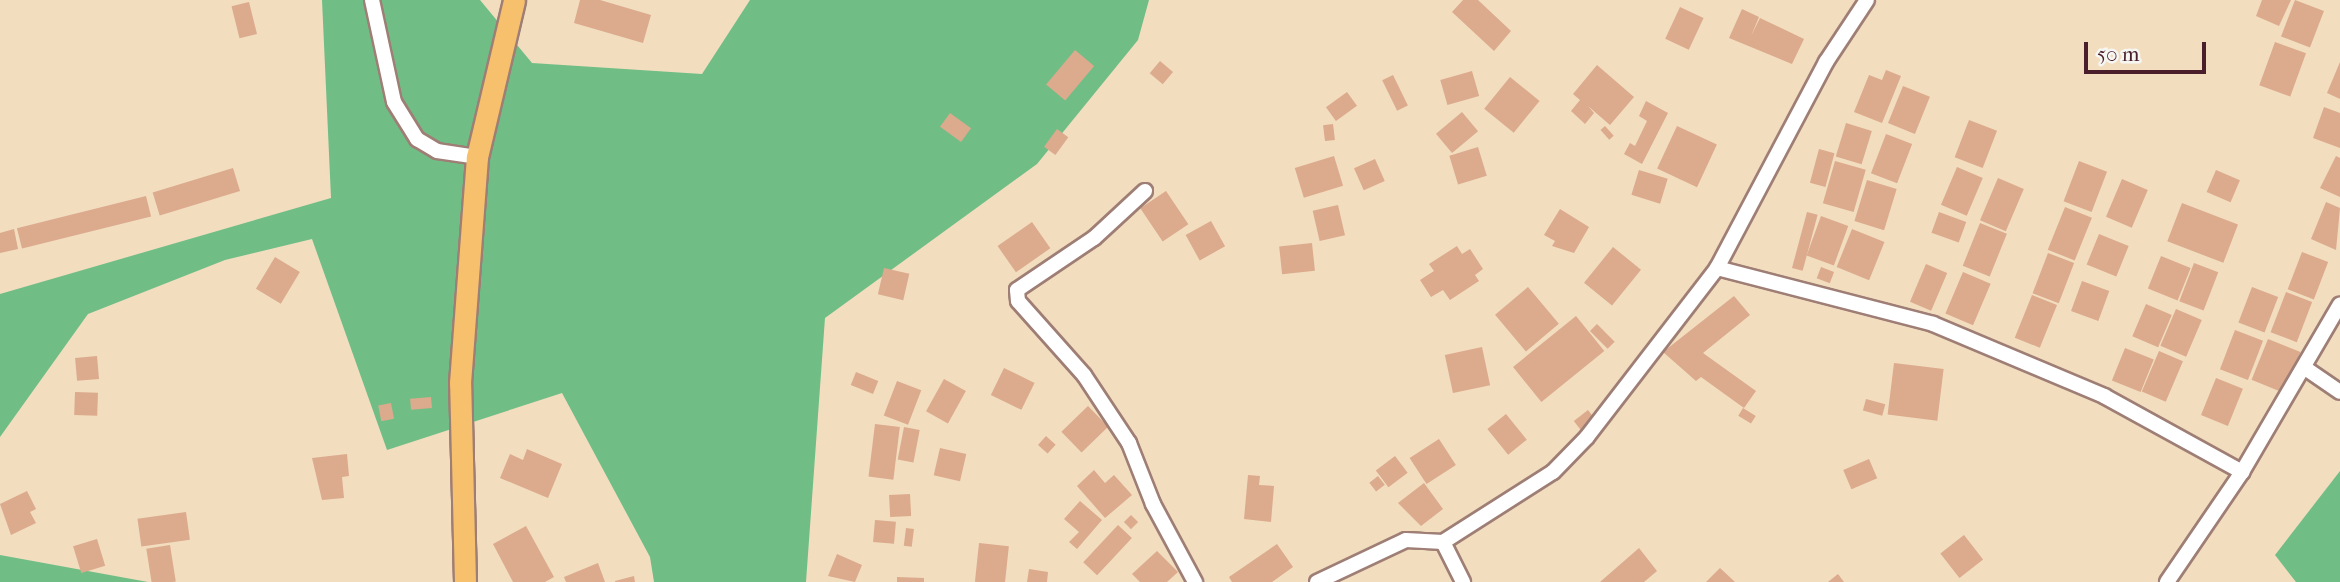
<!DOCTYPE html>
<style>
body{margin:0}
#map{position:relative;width:2340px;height:582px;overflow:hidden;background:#f2ddbf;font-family:"IM FELL French Canon",serif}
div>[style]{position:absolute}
.forest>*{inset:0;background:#70be86}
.building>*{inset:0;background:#dcaa8c;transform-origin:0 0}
.roads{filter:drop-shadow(2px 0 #9e7e75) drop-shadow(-2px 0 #9e7e75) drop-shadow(0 2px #9e7e75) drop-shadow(0 -2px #9e7e75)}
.minor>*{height:14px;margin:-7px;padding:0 7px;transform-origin:7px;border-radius:7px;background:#fff}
.primary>*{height:21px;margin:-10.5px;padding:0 10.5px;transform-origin:10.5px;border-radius:10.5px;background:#f7c06c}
span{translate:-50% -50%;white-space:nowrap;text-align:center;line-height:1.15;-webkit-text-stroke:5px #f6f6f2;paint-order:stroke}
.scale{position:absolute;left:2084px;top:42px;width:122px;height:32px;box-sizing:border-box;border:4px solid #4a1f2b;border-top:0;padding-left:9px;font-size:21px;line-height:24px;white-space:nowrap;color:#4a1f2b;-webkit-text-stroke:5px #f6f6f2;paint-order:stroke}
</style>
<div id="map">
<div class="forest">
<i style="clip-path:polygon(322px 0,480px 0,532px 63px,702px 74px,750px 0,1149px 0,1138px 40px,1037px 164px,825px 318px,806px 582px,654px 582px,650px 557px,562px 393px,387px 450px,312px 239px,225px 260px,88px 314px,0 437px,0 294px,331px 198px)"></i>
<i style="clip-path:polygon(2340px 471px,2340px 582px,2296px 582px,2275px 555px)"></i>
<i style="clip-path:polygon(0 555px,148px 582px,0 582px)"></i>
</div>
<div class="building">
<i style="clip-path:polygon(580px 0,600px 0,651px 15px,643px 43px,574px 23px)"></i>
<i style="clip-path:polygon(1463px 0,1478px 0,1511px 31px,1494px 51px,1452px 12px)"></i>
<i style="clip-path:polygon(2262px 0,2291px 0,2279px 26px,2256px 16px)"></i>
<i style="left:2295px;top:0;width:31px;height:39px;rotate:21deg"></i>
<i style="left:249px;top:2px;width:33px;height:18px;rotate:76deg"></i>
<i style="left:1680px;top:7px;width:26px;height:35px;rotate:25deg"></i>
<i style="clip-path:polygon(1742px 9px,1759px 17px,1751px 36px,1760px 18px,1804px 39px,1792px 64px,1729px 38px)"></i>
<i style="left:2275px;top:42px;width:33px;height:46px;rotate:20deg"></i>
<i style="left:1075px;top:50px;width:25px;height:45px;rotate:40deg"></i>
<i style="left:1160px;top:61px;width:17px;height:16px;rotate:40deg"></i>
<i style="clip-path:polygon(2340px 62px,2340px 99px,2327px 93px)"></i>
<i style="clip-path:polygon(1597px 65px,1634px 97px,1610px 125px,1588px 106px,1594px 113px,1585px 124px,1571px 111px,1580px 100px,1573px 94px)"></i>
<i style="clip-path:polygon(1886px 70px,1901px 76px,1882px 123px,1854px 112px,1869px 75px,1882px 80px)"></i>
<i style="left:1472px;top:71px;width:26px;height:33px;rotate:74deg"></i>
<i style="left:1393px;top:75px;width:34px;height:12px;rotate:64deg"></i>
<i style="left:1510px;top:77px;width:38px;height:41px;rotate:39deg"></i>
<i style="left:1903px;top:86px;width:29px;height:40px;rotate:22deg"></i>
<i style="left:1347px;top:92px;width:17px;height:26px;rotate:54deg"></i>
<i style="clip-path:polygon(1646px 101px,1668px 113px,1642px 164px,1624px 154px,1630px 143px,1635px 146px,1647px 121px,1639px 116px)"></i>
<i style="clip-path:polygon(2324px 107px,2340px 113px,2340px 148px,2313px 138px)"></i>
<i style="left:1462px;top:112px;width:25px;height:34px;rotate:50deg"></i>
<i style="left:950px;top:113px;width:26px;height:17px;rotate:36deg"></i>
<i style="left:1969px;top:120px;width:30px;height:40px;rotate:21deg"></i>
<i style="left:1846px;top:123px;width:27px;height:35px;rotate:17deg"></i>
<i style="left:1333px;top:124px;width:16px;height:10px;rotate:83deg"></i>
<i style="left:1605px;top:126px;width:13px;height:6px;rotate:48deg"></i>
<i style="left:1677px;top:126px;width:44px;height:47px;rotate:25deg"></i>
<i style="left:1057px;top:129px;width:14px;height:22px;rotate:36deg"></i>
<i style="left:1886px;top:134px;width:28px;height:42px;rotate:21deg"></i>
<i style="left:1478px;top:147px;width:30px;height:30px;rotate:73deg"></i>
<i style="left:1819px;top:149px;width:16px;height:35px;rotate:15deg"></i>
<i style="left:1334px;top:156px;width:31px;height:41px;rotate:73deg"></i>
<i style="clip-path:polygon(2336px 156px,2340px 158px,2340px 197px,2320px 188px)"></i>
<i style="left:1375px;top:159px;width:24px;height:23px;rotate:66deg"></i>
<i style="left:1835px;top:161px;width:32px;height:44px;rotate:16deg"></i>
<i style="left:2079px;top:161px;width:30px;height:43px;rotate:21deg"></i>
<i style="left:1957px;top:167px;width:28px;height:41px;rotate:23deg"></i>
<i style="left:233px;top:168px;width:24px;height:84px;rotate:73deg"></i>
<i style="left:1639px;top:170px;width:30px;height:26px;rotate:17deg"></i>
<i style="left:2216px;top:170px;width:26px;height:24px;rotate:23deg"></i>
<i style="left:1998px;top:178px;width:28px;height:46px;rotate:23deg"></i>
<i style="left:2122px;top:179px;width:28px;height:41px;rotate:23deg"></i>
<i style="left:1867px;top:180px;width:31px;height:43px;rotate:17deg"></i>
<i style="left:1166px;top:191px;width:40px;height:31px;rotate:56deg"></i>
<i style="left:146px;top:196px;width:21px;height:133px;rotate:76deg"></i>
<i style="clip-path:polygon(2326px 202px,2340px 208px,2336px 250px,2311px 239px)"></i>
<i style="left:2182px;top:203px;width:60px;height:41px;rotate:21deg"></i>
<i style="left:1338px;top:205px;width:31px;height:26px;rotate:77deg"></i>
<i style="left:2065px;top:207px;width:29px;height:46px;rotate:22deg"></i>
<i style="clip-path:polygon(1560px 209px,1589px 227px,1574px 253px,1552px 246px,1555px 241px,1544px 235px)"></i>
<i style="left:1807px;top:212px;width:11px;height:58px;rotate:15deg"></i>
<i style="left:1939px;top:212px;width:29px;height:22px;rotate:20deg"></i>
<i style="left:1821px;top:216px;width:29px;height:42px;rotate:20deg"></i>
<i style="left:1211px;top:221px;width:29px;height:29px;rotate:61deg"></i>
<i style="left:1032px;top:222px;width:32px;height:42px;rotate:55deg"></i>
<i style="left:1980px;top:223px;width:29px;height:46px;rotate:22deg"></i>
<i style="clip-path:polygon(14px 229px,18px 249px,0 253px,0 233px)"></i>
<i style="left:1852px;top:229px;width:35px;height:41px;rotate:22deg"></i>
<i style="left:2099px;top:234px;width:32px;height:33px;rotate:22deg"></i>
<i style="left:1312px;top:243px;width:28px;height:33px;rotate:84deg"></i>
<i style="clip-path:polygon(1457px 246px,1462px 254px,1470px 249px,1483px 269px,1475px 275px,1479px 281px,1450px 300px,1443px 290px,1431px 297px,1420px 280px,1434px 271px,1429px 264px)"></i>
<i style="left:1613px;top:247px;width:36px;height:46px;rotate:39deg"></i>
<i style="left:2302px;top:252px;width:28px;height:40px;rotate:21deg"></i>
<i style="left:2048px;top:253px;width:28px;height:43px;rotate:21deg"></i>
<i style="left:2161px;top:256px;width:32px;height:35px;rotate:22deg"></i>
<i style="left:275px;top:257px;width:29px;height:37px;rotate:31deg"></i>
<i style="left:2194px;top:263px;width:26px;height:41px;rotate:21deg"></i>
<i style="left:1926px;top:264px;width:23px;height:41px;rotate:23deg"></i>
<i style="left:1821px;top:267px;width:14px;height:12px;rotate:21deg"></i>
<i style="left:884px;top:268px;width:26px;height:27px;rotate:13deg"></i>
<i style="left:1963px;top:272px;width:30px;height:45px;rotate:23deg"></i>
<i style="left:2082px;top:281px;width:29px;height:32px;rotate:20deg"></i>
<i style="left:1528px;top:287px;width:48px;height:43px;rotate:50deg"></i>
<i style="left:2252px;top:287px;width:28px;height:38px;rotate:21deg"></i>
<i style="left:2286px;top:292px;width:28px;height:43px;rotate:21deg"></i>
<i style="left:2032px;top:295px;width:27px;height:46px;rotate:22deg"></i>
<i style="clip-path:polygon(1734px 296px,1750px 315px,1703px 353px,1756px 391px,1744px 408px,1701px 377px,1696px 381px,1663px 352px)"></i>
<i style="left:2146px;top:304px;width:28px;height:35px;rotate:23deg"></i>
<i style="left:2176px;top:309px;width:28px;height:40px;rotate:23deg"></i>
<i style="left:1576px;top:316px;width:45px;height:81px;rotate:51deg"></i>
<i style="left:1597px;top:324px;width:25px;height:10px;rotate:45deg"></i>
<i style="left:2235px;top:330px;width:30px;height:42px;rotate:21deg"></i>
<i style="left:2268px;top:339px;width:35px;height:44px;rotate:22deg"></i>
<i style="left:1482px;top:347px;width:39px;height:38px;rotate:78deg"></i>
<i style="left:2125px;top:348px;width:31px;height:35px;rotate:22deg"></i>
<i style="left:2159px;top:351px;width:26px;height:44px;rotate:23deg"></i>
<i style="left:97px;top:356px;width:23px;height:22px;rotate:85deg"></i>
<i style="left:1894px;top:363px;width:50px;height:52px;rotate:7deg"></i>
<i style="left:1004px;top:368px;width:34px;height:30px;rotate:26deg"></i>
<i style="left:856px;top:372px;width:24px;height:14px;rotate:22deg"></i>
<i style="left:2216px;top:378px;width:29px;height:40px;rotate:22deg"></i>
<i style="left:944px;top:379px;width:25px;height:37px;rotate:29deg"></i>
<i style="left:897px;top:381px;width:26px;height:37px;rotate:21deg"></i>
<i style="left:75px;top:392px;width:23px;height:23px;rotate:2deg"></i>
<i style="left:431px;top:397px;width:11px;height:21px;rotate:85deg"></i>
<i style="left:1866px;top:399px;width:20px;height:12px;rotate:15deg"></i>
<i style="left:391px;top:403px;width:16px;height:13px;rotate:79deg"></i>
<i style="left:1088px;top:406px;width:29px;height:37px;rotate:46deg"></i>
<i style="left:1743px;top:408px;width:15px;height:9px;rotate:32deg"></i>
<i style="left:1588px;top:410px;width:11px;height:18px;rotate:52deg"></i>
<i style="left:1506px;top:414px;width:33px;height:24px;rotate:51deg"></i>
<i style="left:875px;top:424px;width:25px;height:53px;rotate:7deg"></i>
<i style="left:904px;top:427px;width:16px;height:33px;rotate:11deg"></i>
<i style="left:1046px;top:436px;width:13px;height:12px;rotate:42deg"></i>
<i style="left:1439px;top:439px;width:31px;height:35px;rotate:57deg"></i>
<i style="left:940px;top:448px;width:27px;height:28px;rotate:13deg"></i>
<i style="clip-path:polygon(527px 449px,562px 464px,548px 498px,500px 478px,510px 454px,523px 460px)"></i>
<i style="clip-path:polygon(347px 454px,349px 476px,342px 477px,344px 498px,322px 500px,312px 458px)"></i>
<i style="left:1395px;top:456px;width:21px;height:24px;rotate:53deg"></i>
<i style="left:1869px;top:459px;width:21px;height:28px;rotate:67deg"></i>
<i style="clip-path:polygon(1094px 470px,1105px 483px,1114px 475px,1132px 495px,1105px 518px,1077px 486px)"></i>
<i style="clip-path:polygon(1248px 475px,1260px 476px,1259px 485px,1274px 486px,1271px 522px,1244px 519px)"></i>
<i style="left:1378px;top:476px;width:11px;height:11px;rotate:52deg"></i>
<i style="clip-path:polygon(1424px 483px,1443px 509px,1421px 526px,1398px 503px)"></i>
<i style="clip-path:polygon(27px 491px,36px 509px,30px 512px,36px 523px,11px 535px,0 504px)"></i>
<i style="left:910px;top:494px;width:22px;height:21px;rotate:87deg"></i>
<i style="clip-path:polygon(1080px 501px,1102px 520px,1077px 549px,1069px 542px,1079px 532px,1064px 519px)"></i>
<i style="left:186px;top:512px;width:28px;height:49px;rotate:82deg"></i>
<i style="left:1131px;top:515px;width:10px;height:10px;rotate:45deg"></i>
<i style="left:875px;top:520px;width:21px;height:22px;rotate:5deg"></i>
<i style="left:1118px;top:525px;width:19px;height:51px;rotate:43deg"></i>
<i style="clip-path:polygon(526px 526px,554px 577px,545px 582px,513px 582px,493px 544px)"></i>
<i style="left:906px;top:528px;width:8px;height:18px;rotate:7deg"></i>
<i style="left:1964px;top:535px;width:31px;height:30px;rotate:52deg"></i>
<i style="left:97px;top:539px;width:28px;height:25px;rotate:73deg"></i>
<i style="left:979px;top:543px;width:30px;height:39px;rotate:6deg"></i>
<i style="clip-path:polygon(1277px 544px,1293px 567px,1272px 582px,1232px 582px,1229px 577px)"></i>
<i style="left:170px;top:545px;width:37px;height:24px;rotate:81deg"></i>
<i style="clip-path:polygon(1639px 548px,1657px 571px,1644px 582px,1600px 582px)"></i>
<i style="clip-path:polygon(1157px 551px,1178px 572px,1167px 582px,1140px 582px,1132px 574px)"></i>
<i style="clip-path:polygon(837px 554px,862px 565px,855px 582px,828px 576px)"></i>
<i style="clip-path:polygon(598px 563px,605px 582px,566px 582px,564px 577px)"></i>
<i style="clip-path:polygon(1720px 568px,1735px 582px,1706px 582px)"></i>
<i style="clip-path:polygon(1029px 569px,1048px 572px,1047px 582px,1027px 582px)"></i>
<i style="clip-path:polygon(1838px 574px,1844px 582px,1828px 582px)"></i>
<i style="clip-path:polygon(634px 576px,635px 582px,615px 582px,615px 581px)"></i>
<i style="clip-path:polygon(897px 577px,924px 578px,924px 582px,897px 582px)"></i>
</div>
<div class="roads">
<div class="minor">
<i style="left:372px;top:0;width:104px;rotate:77.8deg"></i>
<i style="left:394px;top:102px;width:44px;rotate:58.1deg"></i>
<i style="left:417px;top:139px;width:23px;rotate:31deg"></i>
<i style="left:437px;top:151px;width:40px;rotate:8.5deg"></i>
<i style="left:1145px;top:191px;width:69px;rotate:137.3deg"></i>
<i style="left:1094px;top:238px;width:93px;rotate:146deg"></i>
<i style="left:1017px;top:290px;width:11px;rotate:85deg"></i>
<i style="left:1018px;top:301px;width:99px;rotate:48.3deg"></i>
<i style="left:1084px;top:375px;width:82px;rotate:56.5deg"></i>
<i style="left:1129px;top:443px;width:66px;rotate:68.5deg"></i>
<i style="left:1153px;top:504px;width:89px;rotate:61.7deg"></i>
<i style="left:1717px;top:268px;width:223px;rotate:14.5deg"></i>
<i style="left:1933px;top:324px;width:186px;rotate:22.8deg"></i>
<i style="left:2104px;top:396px;width:158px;rotate:28.8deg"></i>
<i style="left:2305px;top:368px;width:42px;rotate:34.4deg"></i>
<i style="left:1443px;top:542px;width:45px;rotate:63.4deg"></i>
<i style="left:1317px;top:582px;width:98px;rotate:-25.3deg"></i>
<i style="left:1406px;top:540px;width:37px;rotate:3deg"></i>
<i style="left:1443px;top:542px;width:130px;rotate:-32.5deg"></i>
<i style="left:1553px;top:472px;width:49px;rotate:-45.8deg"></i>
<i style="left:1587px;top:437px;width:213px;rotate:-52.4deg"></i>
<i style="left:1717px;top:268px;width:233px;rotate:-62.1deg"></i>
<i style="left:1826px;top:62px;width:74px;rotate:-56.5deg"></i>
<i style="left:2167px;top:582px;width:133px;rotate:-55.7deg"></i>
<i style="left:2242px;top:472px;width:194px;rotate:-59.7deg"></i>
</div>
<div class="primary">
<i style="left:465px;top:582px;width:199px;rotate:-91.4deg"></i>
<i style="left:460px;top:383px;width:227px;rotate:-85.7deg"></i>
<i style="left:477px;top:157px;width:161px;rotate:-76.7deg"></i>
</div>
</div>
<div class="scale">50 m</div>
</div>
